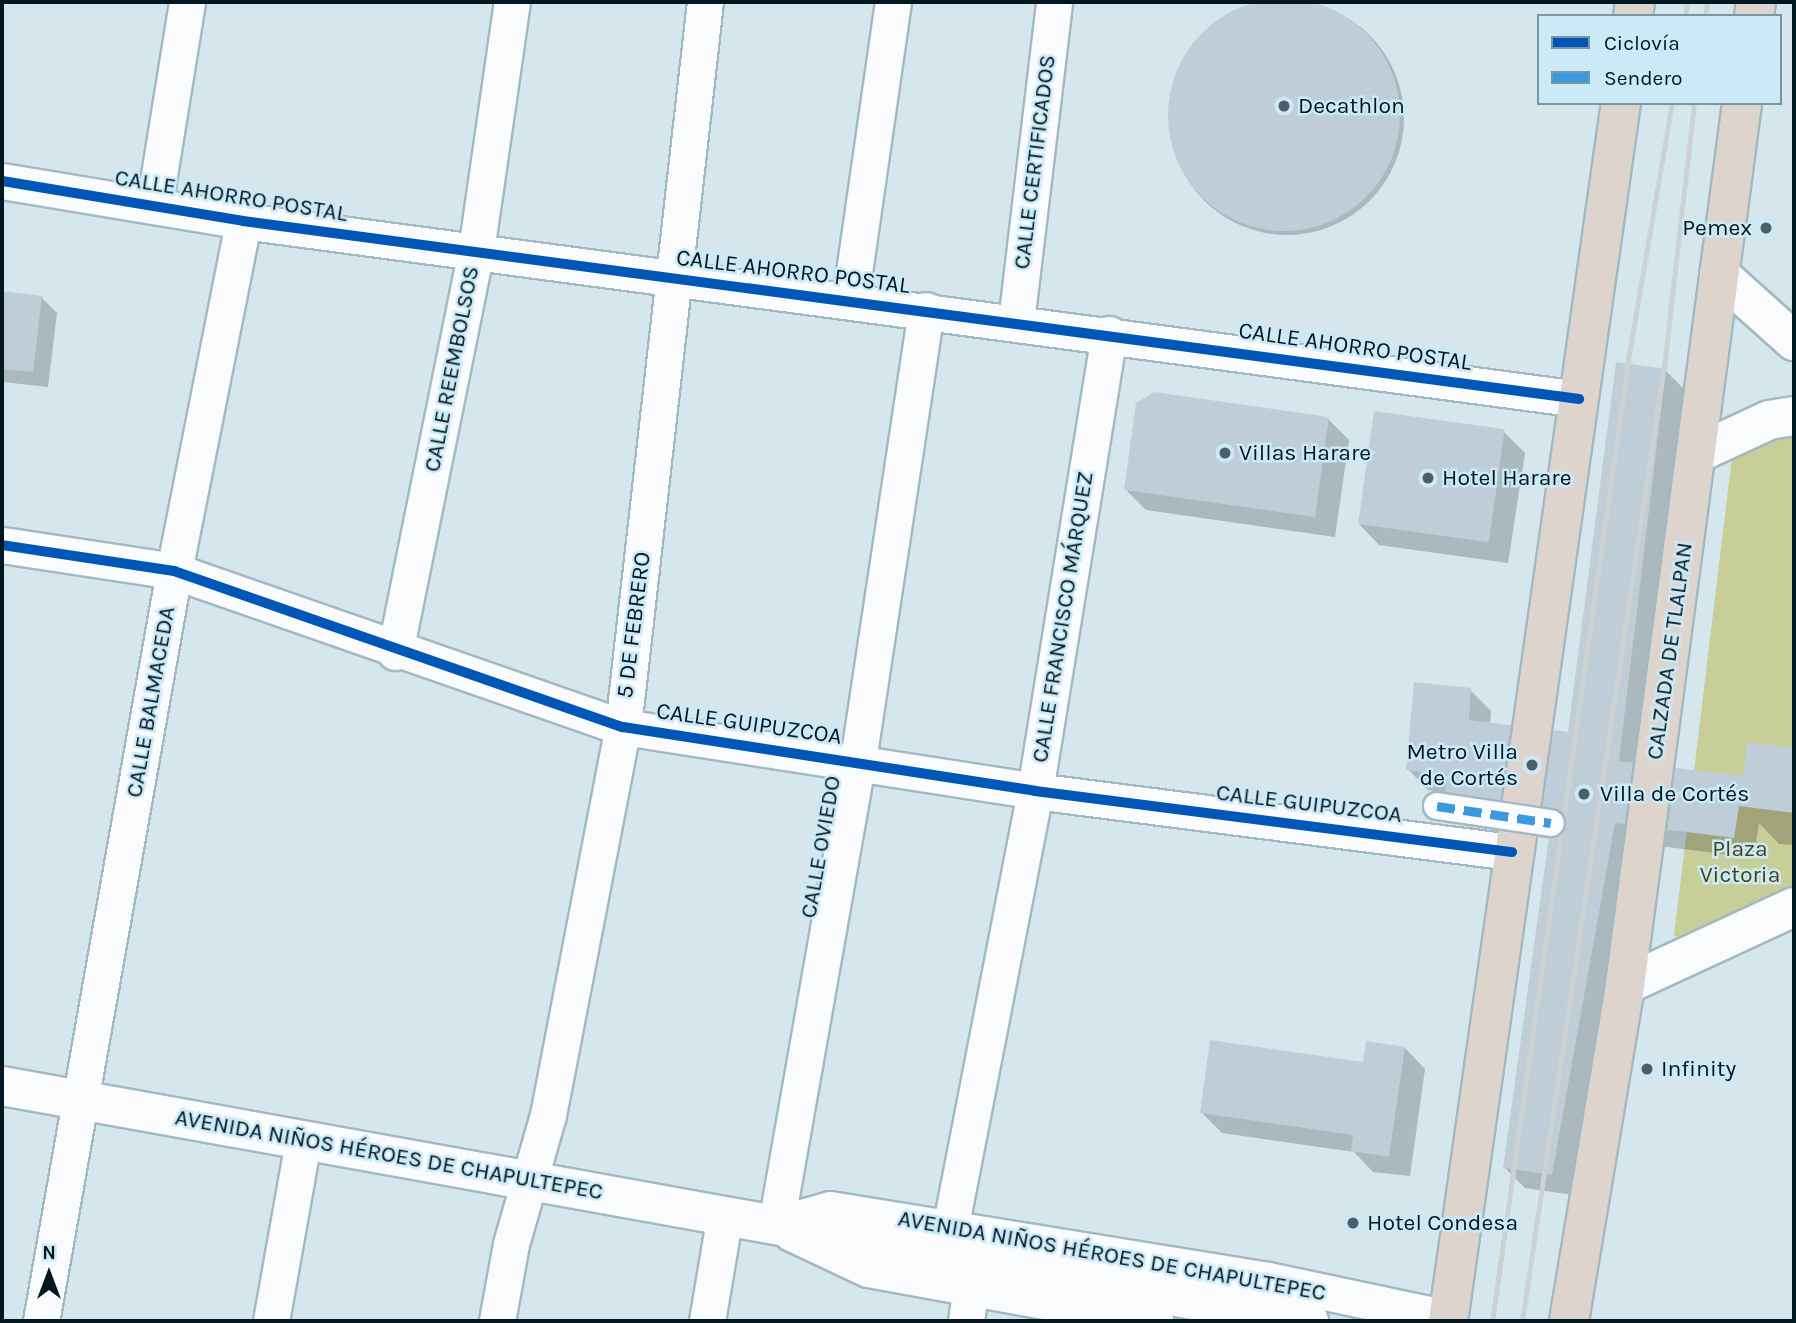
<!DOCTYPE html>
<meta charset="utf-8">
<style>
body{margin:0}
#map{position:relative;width:1796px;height:1323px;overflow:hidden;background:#d6e6ed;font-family:Karla,sans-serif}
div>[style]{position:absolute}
.green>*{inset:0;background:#c8ce97}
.shadow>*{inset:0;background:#0003}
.round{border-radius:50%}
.building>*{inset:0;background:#becdd7;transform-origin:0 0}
.roads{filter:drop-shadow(2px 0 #a3b9c2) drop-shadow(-2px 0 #a3b9c2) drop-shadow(0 2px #a3b9c2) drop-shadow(0 -2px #a3b9c2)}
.minor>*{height:35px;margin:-17.5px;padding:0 17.5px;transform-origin:17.5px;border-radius:17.5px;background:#f9fbfc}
.tertiary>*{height:38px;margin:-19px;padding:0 19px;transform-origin:19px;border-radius:19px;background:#f9fbfc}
.trunk>*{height:38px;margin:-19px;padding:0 19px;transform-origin:19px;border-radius:19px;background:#ddd4ce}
.rail>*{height:5px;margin:-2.5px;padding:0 2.5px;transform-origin:2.5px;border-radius:2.5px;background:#ccd1d4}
.bridges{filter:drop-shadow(2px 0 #a3b9c2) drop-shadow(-2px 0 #a3b9c2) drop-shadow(0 2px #a3b9c2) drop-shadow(0 -2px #a3b9c2)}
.pedestrian-bridge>*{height:26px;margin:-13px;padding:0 13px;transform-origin:13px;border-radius:13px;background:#f9fbfc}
.quiet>*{height:9px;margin-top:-4.5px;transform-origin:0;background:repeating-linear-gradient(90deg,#399ae0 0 18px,transparent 0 27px)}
.cycleway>*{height:10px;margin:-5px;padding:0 5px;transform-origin:5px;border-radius:5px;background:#0057b8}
.dots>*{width:19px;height:19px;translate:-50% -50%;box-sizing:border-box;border:4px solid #cce9f7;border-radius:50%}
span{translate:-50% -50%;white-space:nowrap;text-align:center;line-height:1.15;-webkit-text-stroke:5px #cce9f7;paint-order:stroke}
.poi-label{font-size:23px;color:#011721}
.left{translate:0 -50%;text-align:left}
.right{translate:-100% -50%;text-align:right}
.street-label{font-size:23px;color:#011721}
.park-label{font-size:23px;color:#46450e}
.frame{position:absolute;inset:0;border:4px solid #011721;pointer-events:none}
.legend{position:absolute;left:1537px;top:14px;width:245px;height:91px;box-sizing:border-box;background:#cce9f7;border:2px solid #7b95a1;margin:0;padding:9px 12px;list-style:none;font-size:21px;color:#011721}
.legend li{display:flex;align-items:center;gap:14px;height:35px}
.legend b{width:35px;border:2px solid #7b95a1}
.north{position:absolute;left:14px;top:1239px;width:70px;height:70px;-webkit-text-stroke:5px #cce9f7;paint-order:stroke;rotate:0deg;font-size:19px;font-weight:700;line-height:28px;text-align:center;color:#011721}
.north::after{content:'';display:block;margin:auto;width:24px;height:32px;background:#011721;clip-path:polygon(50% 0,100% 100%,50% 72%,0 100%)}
</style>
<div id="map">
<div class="green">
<i style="clip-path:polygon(1794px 429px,1794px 898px,1697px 940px,1674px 936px,1732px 457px)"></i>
</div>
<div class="shadow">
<i class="round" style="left:1170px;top:1px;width:234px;height:234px"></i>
<i style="clip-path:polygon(2px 293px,41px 297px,57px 313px,48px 387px,2px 382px)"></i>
<i style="clip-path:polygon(1665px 370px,1686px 391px,1641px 765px,1744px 780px,1749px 744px,1794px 750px,1794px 845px,1779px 844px,1759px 823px,1754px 858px,1636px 843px,1573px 1195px,1525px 1188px,1505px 1168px,1551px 839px,1466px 825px,1445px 804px,1446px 793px,1428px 790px,1408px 769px,1470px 690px,1491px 711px,1490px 724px,1569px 734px)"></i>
<i style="clip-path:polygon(1328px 419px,1349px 440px,1335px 537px,1146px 510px,1126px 490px)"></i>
<i style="clip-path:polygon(1504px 432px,1525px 453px,1508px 563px,1379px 545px,1359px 524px)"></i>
<i style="clip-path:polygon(1405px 1048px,1425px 1069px,1410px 1176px,1373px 1172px,1354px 1152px,1222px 1133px,1202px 1113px)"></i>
</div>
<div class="building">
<i class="round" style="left:1168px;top:-1px;width:232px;height:232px"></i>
<i style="clip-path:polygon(2px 291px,42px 296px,33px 372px,2px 369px)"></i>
<i style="clip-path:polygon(1616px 362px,1666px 369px,1619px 761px,1743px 776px,1747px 742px,1794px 748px,1794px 813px,1739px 806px,1734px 838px,1615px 823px,1552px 1175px,1503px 1168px,1551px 823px,1444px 804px,1447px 775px,1406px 770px,1414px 682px,1471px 688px,1469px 720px,1568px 732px)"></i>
<i style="clip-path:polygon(1154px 392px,1329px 417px,1315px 517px,1124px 490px,1136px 403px)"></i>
<i style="left:1374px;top:411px;width:132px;height:114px;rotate:8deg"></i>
<i style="clip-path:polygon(1210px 1040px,1363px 1062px,1366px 1041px,1405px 1047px,1389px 1157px,1351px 1151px,1353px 1135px,1200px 1113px)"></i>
</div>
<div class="roads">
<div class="minor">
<i style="left:2px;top:181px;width:244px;rotate:9.4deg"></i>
<i style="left:243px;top:221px;width:1348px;rotate:7.59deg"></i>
<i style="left:154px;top:206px;width:207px;rotate:-80.8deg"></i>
<i style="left:850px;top:300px;width:301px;rotate:-81.8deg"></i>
<i style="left:1016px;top:322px;width:322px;rotate:-83.2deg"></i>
<i style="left:2px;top:545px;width:174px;rotate:8.6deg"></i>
<i style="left:174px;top:571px;width:475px;rotate:19.2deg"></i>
<i style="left:623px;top:727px;width:417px;rotate:8.8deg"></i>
<i style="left:1035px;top:791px;width:481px;rotate:7.3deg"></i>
<i style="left:395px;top:652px;width:409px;rotate:-78.6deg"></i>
<i style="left:476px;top:251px;width:252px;rotate:-81.8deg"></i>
<i style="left:776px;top:1224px;width:471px;rotate:-80deg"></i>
<i style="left:858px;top:760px;width:455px;rotate:-81.4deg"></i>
<i style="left:776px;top:1224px;width:56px;rotate:-15.5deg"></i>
<i style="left:830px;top:1209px;width:444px;rotate:9.2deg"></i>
<i style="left:1268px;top:1280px;width:185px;rotate:11.9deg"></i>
<i style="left:950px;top:1229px;width:446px;rotate:-79deg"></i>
<i style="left:1035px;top:791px;width:463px;rotate:-80.8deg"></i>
<i style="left:791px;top:1233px;width:85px;rotate:25.1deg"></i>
<i style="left:868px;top:1269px;width:292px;rotate:10.3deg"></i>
<i style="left:41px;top:1321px;width:762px;rotate:-79.94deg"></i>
<i style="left:174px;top:571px;width:357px;rotate:-78.8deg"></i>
<i style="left:271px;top:1321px;width:182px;rotate:-79.9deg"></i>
<i style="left:497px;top:1321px;width:78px;rotate:-79.7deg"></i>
<i style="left:511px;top:1244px;width:134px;rotate:-74deg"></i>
<i style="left:548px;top:1115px;width:395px;rotate:-79.1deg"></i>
<i style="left:623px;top:727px;width:730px;rotate:-83.55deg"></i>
<i style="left:707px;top:1321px;width:108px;rotate:-80.4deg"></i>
<i style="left:966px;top:1321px;width:34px;rotate:-82deg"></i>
</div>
<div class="tertiary">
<i style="left:1719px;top:274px;width:101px;rotate:41.8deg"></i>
<i style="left:1698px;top:453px;width:78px;rotate:-24.9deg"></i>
<i style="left:1769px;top:420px;width:25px;rotate:-9deg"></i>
<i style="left:1625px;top:985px;width:186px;rotate:-24.8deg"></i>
<i style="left:2px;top:1086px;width:1328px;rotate:10.19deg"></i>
</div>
<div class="trunk">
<i style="left:1633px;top:16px;width:14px;rotate:-82deg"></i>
<i style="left:1754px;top:16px;width:14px;rotate:-82deg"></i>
<i style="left:1448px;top:1321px;width:1230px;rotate:-81.92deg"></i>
<i style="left:1569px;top:1321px;width:341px;rotate:-80.5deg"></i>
<i style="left:1625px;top:985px;width:890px;rotate:-82.44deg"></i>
</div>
</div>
<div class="rail">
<i style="left:1685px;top:16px;width:14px;rotate:-82deg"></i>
<i style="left:1705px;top:16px;width:14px;rotate:-82deg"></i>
<i style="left:1492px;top:1321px;width:977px;rotate:-81.94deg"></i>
<i style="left:1629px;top:354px;width:255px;rotate:-80.3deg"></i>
<i style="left:1522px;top:1321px;width:974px;rotate:-81.55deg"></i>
<i style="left:1665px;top:358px;width:257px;rotate:-83.5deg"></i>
</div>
<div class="bridges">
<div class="pedestrian-bridge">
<i style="left:1437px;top:806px;width:115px;rotate:8.5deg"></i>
</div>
</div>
<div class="quiet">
<i style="left:1437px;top:806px;width:115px;rotate:8.5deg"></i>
</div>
<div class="cycleway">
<i style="left:2px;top:181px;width:244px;rotate:9.4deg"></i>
<i style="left:243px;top:221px;width:1348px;rotate:7.59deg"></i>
<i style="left:2px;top:545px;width:174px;rotate:8.6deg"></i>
<i style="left:174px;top:571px;width:475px;rotate:19.2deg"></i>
<i style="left:623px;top:727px;width:417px;rotate:8.8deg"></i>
<i style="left:1035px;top:791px;width:481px;rotate:7.3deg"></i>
</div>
<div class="dots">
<i style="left:1284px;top:106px;background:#4c5f68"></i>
<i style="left:1766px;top:228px;background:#4c5f68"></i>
<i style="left:1225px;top:453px;background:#4c5f68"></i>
<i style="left:1428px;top:478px;background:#4c5f68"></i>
<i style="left:1532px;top:765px;background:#4c5f68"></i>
<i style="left:1584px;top:794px;background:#4c5f68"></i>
<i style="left:1647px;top:1069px;background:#4c5f68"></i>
<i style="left:1353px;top:1223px;background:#4c5f68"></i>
</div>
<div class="poi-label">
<span class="left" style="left:1298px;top:106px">Decathlon</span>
<span class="right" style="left:1752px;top:228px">Pemex</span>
<span class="left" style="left:1239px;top:453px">Villas Harare</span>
<span class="left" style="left:1442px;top:478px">Hotel Harare</span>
<span class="right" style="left:1518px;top:765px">Metro Villa<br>de Cortés</span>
<span class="left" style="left:1600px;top:794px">Villa de Cortés</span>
<span class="left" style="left:1661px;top:1069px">Infinity</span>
<span class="left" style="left:1367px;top:1223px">Hotel Condesa</span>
</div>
<div class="street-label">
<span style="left:1035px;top:162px;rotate:-83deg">CALLE CERTIFICADOS</span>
<span style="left:231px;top:196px;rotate:9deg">CALLE AHORRO POSTAL</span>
<span style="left:793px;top:272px;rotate:7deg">CALLE AHORRO POSTAL</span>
<span style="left:1355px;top:347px;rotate:8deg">CALLE AHORRO POSTAL</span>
<span style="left:452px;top:369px;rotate:-79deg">CALLE REEMBOLSOS</span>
<span style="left:1063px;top:617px;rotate:-81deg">CALLE FRANCISCO MÁRQUEZ</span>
<span style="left:634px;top:625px;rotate:-83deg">5 DE FEBRERO</span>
<span style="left:1670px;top:651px;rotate:-82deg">CALZADA DE TLALPAN</span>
<span style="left:151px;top:702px;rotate:-80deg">CALLE BALMACEDA</span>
<span style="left:749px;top:724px;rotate:8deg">CALLE GUIPUZCOA</span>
<span style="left:1309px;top:804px;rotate:7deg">CALLE GUIPUZCOA</span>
<span style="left:821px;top:847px;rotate:-80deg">CALLE OVIEDO</span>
<span style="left:389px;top:1155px;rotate:10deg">AVENIDA NIÑOS HÉROES DE CHAPULTEPEC</span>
<span style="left:1112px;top:1256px;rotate:10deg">AVENIDA NIÑOS HÉROES DE CHAPULTEPEC</span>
</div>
<div class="park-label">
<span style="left:1740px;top:862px">Plaza<br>Victoria</span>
</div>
<div class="frame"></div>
<ul class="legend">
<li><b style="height:9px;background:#0057b8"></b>Ciclovía</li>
<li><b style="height:9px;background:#399ae0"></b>Sendero</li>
</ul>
<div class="north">N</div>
</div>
